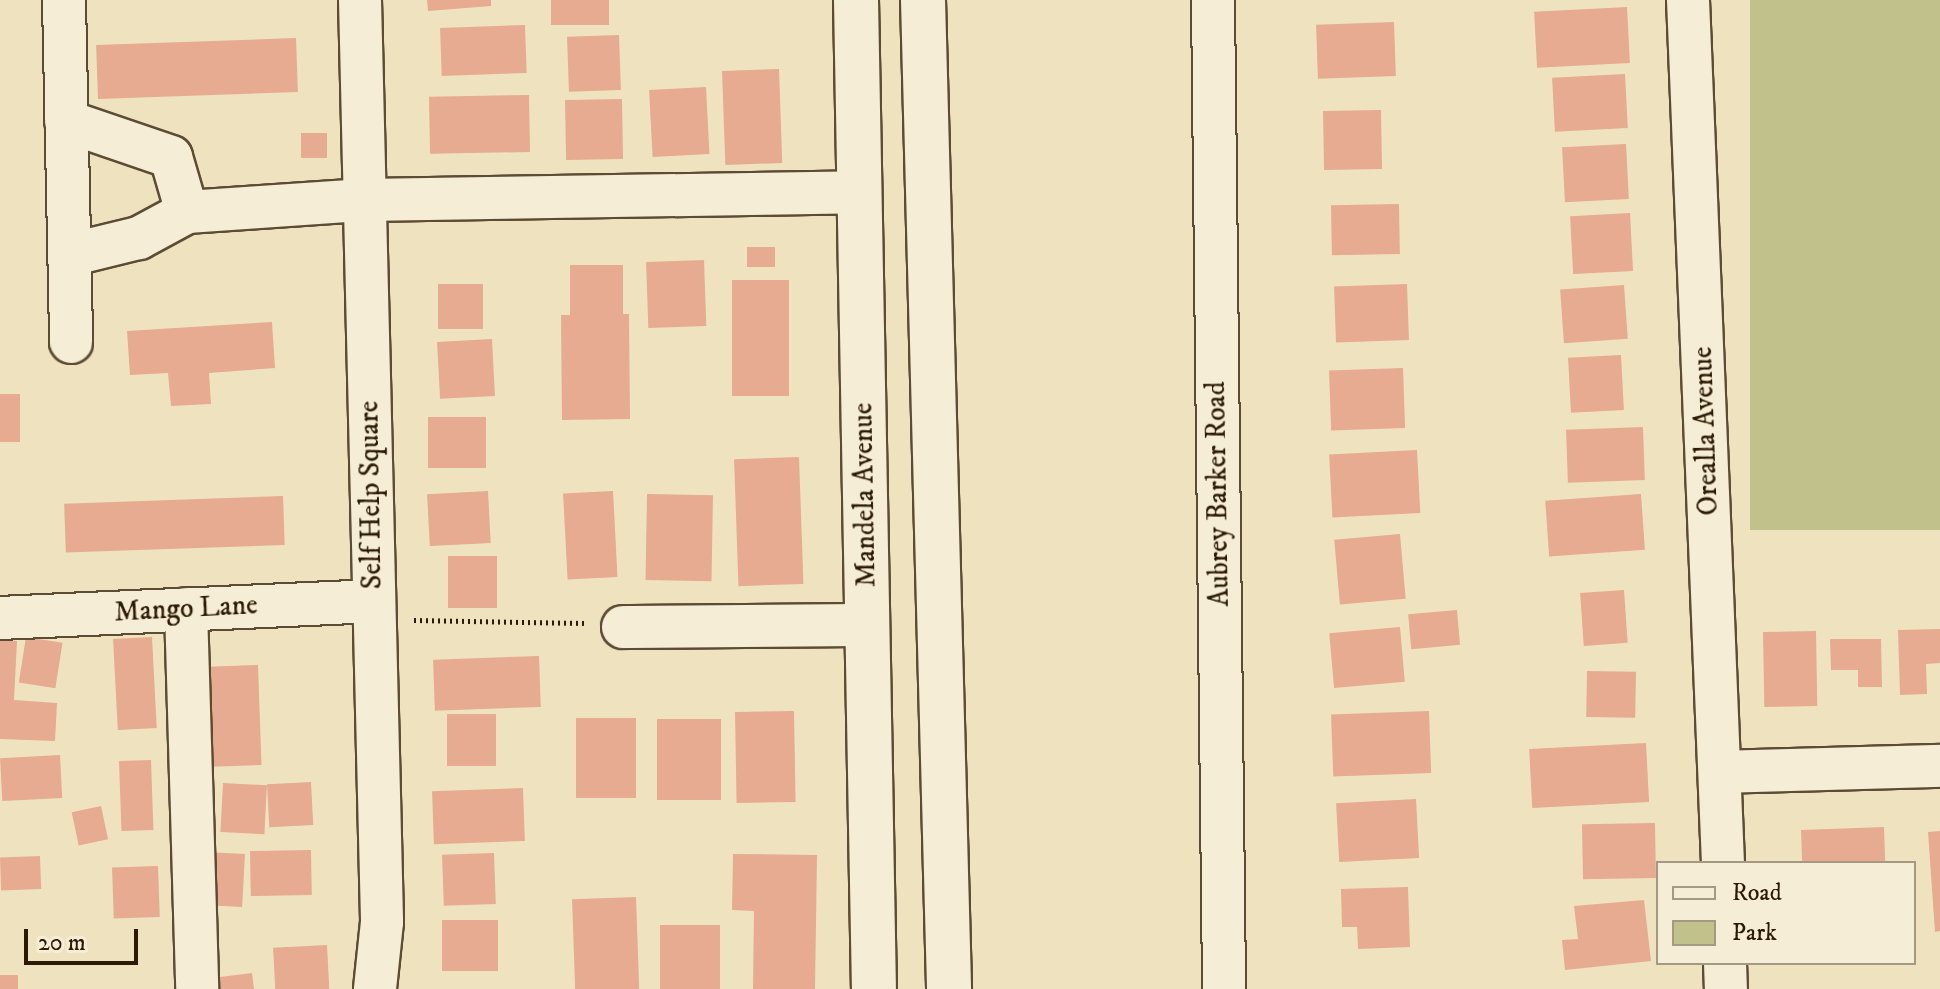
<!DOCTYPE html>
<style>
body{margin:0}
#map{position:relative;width:1940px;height:989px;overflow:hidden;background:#efe3bf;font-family:"IM FELL DW Pica",serif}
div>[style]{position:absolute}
.green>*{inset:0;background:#c1c18c;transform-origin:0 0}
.building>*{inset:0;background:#e6ab90;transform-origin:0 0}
.path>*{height:5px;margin-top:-2.5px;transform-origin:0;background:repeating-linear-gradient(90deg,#2c1a05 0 2px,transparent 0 6px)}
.roads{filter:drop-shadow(2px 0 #5d4c34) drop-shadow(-2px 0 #5d4c34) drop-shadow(0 2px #5d4c34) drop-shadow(0 -2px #5d4c34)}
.minor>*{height:42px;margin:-21px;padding:0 21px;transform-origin:21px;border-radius:21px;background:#f5edd5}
.secondary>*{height:44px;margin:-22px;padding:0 22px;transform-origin:22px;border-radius:22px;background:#f5edd5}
span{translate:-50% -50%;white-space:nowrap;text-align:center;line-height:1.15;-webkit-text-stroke:6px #f5edd5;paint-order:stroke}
.street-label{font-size:28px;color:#2c1a05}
.legend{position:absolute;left:1656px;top:861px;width:260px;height:104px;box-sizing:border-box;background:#f5edd5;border:2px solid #a59982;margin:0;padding:10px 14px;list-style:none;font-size:24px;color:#2c1a05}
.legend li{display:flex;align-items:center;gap:16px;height:40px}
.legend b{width:40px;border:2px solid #a59982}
.scale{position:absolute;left:24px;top:929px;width:114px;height:36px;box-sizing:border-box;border:4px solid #2c1a05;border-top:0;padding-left:10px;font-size:24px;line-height:28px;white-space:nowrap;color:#2c1a05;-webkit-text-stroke:6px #f5edd5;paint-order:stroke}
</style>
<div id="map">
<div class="green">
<i style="left:1750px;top:0;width:190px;height:530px"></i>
</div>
<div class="building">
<i style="clip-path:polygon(427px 0,491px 0,491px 6px,428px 11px)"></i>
<i style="left:551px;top:0;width:58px;height:25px"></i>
<i style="left:1627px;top:7px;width:56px;height:93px;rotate:87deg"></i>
<i style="left:1394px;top:22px;width:54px;height:78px;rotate:88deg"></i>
<i style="left:525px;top:25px;width:48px;height:85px;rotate:88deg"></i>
<i style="left:619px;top:35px;width:55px;height:52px;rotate:88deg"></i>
<i style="left:296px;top:38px;width:54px;height:200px;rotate:88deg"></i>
<i style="left:779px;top:69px;width:94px;height:57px;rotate:88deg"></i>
<i style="left:1625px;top:74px;width:54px;height:73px;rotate:87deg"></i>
<i style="left:706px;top:87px;width:67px;height:57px;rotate:87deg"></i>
<i style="left:529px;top:95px;width:57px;height:100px;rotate:89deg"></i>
<i style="left:622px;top:99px;width:60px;height:57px;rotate:89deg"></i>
<i style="left:1381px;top:110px;width:59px;height:58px;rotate:89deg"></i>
<i style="left:301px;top:133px;width:26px;height:25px"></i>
<i style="left:1626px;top:144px;width:55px;height:64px;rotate:87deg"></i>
<i style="left:1399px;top:204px;width:50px;height:68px;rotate:89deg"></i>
<i style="left:1630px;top:213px;width:58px;height:60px;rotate:87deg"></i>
<i style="left:747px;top:247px;width:28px;height:20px"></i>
<i style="left:704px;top:260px;width:66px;height:58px;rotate:88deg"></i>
<i style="clip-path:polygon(570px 265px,623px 265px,623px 314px,629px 314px,630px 419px,562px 420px,561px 315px,570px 315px)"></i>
<i style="left:789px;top:280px;width:116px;height:57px;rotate:90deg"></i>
<i style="left:438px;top:284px;width:45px;height:45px"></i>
<i style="left:1407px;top:284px;width:56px;height:73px;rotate:88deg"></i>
<i style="left:1624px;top:285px;width:54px;height:64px;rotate:86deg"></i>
<i style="clip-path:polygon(272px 322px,275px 368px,209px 373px,211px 404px,171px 406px,168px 373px,130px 375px,127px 331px)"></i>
<i style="left:492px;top:339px;width:57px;height:55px;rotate:87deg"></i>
<i style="left:1621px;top:355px;width:55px;height:53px;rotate:87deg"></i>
<i style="left:1403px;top:368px;width:60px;height:74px;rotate:88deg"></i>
<i style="left:0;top:394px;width:20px;height:48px"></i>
<i style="left:428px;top:417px;width:58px;height:51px"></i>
<i style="left:1643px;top:427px;width:53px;height:77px;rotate:88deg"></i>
<i style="left:1417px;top:450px;width:63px;height:88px;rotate:87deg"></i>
<i style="left:799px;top:457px;width:127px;height:65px;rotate:88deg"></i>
<i style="left:488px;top:491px;width:52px;height:61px;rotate:87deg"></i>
<i style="left:613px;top:491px;width:86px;height:50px;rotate:87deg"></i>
<i style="left:647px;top:494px;width:66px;height:86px;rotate:1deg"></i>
<i style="left:1641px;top:494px;width:56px;height:96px;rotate:86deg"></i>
<i style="left:283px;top:496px;width:49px;height:219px;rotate:88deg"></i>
<i style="left:1400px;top:534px;width:65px;height:66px;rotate:85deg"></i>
<i style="left:448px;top:556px;width:49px;height:52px"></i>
<i style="left:1624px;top:590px;width:53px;height:44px;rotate:86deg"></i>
<i style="left:1457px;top:610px;width:35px;height:49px;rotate:85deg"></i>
<i style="left:1400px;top:627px;width:55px;height:71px;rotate:85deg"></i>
<i style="clip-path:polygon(1940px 629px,1940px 663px,1926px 664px,1927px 694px,1900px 695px,1898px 630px)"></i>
<i style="left:1816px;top:631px;width:75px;height:53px;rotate:89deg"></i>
<i style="left:26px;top:637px;width:37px;height:46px;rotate:9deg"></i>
<i style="left:152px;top:637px;width:91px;height:39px;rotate:87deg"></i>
<i style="clip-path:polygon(1830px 639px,1881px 639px,1882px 687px,1858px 687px,1858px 670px,1831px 670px)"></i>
<i style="clip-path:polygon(0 640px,17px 641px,14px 700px,57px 703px,55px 741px,0 739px)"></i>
<i style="left:539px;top:656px;width:51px;height:106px;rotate:88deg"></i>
<i style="left:258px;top:665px;width:100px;height:57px;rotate:88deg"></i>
<i style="left:1587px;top:671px;width:49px;height:46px;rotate:1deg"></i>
<i style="left:794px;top:711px;width:91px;height:59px;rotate:89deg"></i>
<i style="left:1429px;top:711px;width:62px;height:98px;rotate:88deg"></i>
<i style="left:447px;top:714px;width:49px;height:52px"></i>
<i style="left:576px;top:718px;width:60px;height:80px"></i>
<i style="left:657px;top:719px;width:64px;height:81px"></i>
<i style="left:1646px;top:743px;width:59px;height:117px;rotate:87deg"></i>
<i style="left:60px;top:755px;width:43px;height:60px;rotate:87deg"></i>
<i style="left:151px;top:760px;width:70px;height:32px;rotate:88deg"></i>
<i style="left:311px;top:782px;width:43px;height:44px;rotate:87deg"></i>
<i style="left:223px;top:783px;width:44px;height:49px;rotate:3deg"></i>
<i style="left:523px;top:788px;width:53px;height:91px;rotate:88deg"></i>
<i style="left:1416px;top:799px;width:59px;height:80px;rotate:87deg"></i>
<i style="left:101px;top:806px;width:34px;height:30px;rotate:78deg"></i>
<i style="left:1655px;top:823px;width:55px;height:73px;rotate:89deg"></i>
<i style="left:1884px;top:827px;width:36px;height:83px;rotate:88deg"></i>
<i style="clip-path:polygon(1940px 831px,1940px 931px,1935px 932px,1928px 832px)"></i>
<i style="left:311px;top:850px;width:45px;height:61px;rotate:89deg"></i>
<i style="left:205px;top:852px;width:40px;height:53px;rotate:3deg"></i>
<i style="left:494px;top:853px;width:51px;height:52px;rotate:88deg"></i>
<i style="clip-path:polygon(733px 854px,817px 855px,815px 989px,753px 989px,754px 911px,732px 910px)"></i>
<i style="left:40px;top:856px;width:33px;height:40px;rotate:88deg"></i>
<i style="left:158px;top:866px;width:51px;height:46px;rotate:88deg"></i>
<i style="clip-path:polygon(1408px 887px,1410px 947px,1358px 949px,1357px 927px,1342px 927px,1341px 889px)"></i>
<i style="left:636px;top:897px;width:92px;height:64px;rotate:88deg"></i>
<i style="clip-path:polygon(1644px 900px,1651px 961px,1565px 970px,1562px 940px,1578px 939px,1574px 906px)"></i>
<i style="left:442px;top:920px;width:56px;height:51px"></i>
<i style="left:660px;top:925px;width:60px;height:64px"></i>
<i style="left:327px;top:945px;width:44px;height:54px;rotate:87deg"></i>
<i style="clip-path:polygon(252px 973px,254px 989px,205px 989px,204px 979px)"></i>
<i style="left:0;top:975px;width:18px;height:14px"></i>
</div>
<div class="path">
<i style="left:414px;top:620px;width:170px;rotate:1deg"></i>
</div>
<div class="roads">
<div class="minor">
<i style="left:64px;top:0;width:342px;rotate:88.8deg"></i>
<i style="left:360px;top:0;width:922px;rotate:88.63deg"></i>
<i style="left:382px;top:922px;width:67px;rotate:96deg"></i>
<i style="left:1213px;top:0;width:989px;rotate:89.36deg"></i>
<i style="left:1688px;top:0;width:864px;rotate:87.68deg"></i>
<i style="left:66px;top:121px;width:111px;rotate:18.9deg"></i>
<i style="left:171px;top:157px;width:57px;rotate:73.8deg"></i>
<i style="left:187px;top:212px;width:178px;rotate:-3.9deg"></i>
<i style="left:365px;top:200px;width:494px;rotate:-0.9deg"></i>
<i style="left:69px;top:255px;width:72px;rotate:-13.7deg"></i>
<i style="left:139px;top:238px;width:55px;rotate:-28.4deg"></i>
<i style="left:186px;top:609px;width:380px;rotate:88.3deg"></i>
<i style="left:0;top:618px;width:373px;rotate:-2.6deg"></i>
<i style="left:623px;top:627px;width:244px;rotate:-0.5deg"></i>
<i style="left:1721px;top:772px;width:219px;rotate:-1.6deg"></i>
<i style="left:1725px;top:963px;width:26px;rotate:88deg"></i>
</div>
<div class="secondary">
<i style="left:856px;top:0;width:989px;rotate:88.96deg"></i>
<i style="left:923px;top:0;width:989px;rotate:88.49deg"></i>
</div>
</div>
<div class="street-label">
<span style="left:1706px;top:431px;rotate:-92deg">Orealla Avenue</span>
<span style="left:1218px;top:494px;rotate:-91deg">Aubrey Barker Road</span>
<span style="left:371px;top:495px;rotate:-91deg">Self Help Square</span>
<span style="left:865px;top:495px;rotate:-91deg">Mandela Avenue</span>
<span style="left:186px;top:609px;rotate:-3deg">Mango Lane</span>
</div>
<ul class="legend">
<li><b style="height:10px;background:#f5edd5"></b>Road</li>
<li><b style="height:22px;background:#c1c18c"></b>Park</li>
</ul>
<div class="scale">20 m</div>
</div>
